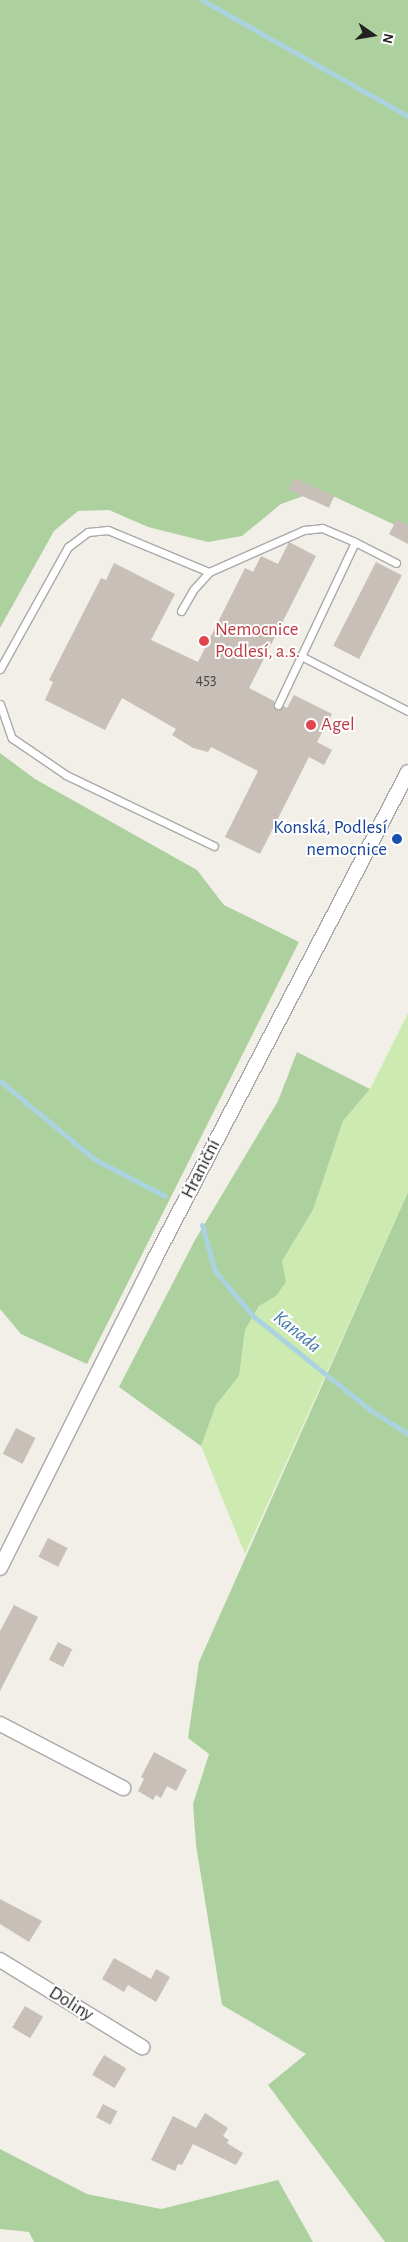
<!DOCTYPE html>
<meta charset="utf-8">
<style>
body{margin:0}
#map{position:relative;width:408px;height:2242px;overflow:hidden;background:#f2efe9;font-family:"Alegreya Sans",sans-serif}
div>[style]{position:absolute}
.grass>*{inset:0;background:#cdebb0}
.forest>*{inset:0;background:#add19e}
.stream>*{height:5px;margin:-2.5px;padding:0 2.5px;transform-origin:2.5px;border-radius:2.5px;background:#aad3df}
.building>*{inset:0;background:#c7bfb8;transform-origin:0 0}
.roads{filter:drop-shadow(1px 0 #a9a9a9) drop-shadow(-1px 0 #a9a9a9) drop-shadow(0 1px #a9a9a9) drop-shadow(0 -1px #a9a9a9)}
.lane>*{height:7px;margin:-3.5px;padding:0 3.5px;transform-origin:3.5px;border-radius:3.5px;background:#fff}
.street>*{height:14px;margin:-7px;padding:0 7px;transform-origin:7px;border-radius:7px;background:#fff}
.dots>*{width:14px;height:14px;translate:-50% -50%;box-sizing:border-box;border:2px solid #fff;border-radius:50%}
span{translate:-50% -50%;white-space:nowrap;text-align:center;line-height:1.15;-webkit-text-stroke:4px #fff;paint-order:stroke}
.number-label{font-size:16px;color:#4b4948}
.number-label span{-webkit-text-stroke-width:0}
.health-label{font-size:19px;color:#be3a42}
.left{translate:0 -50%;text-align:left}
.transit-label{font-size:19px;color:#164399}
.right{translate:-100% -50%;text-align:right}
.street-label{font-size:19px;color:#222}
.water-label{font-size:20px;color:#4a7aab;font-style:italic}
.north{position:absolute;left:348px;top:10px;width:50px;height:50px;-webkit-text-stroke:4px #fff;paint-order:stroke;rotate:103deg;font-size:14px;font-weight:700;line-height:20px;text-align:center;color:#222}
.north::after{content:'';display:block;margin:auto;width:18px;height:22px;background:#222;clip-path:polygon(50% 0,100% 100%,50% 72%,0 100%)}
</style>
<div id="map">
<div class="grass">
<i style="clip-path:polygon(408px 1013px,408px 1192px,245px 1554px,201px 1446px,216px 1405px,239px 1376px,245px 1330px,259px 1306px,276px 1296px,282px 1261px,313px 1210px,343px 1121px,370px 1089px)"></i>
</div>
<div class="forest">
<i style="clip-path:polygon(0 0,408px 0,408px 531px,320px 490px,281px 504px,242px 536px,208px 542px,148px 527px,109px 510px,78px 511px,54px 531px,0 628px)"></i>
<i style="clip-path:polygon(0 753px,35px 779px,197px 870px,224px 905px,299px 942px,87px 1364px,21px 1334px,0 1309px)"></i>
<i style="clip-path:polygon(297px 1052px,370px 1089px,343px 1121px,313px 1210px,282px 1261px,286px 1282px,276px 1296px,259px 1306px,245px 1330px,239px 1376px,216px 1405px,201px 1446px,119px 1387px,195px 1240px,278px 1101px)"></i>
<i style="clip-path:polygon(408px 1192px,408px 2242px,385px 2242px,268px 2085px,306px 2054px,222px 2005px,196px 1845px,193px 1804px,209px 1754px,188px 1738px,199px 1662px)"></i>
<i style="clip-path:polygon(0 2149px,87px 2194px,161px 2209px,278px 2180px,313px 2242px,34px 2242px,29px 2232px,0 2229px)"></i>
</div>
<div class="stream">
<i style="left:202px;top:0;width:236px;rotate:29.4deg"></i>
<i style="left:0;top:1081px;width:122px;rotate:39.7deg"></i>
<i style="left:94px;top:1159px;width:80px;rotate:27.5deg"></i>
<i style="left:202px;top:1225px;width:48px;rotate:74.2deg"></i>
<i style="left:215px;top:1271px;width:59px;rotate:49.8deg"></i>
<i style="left:253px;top:1316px;width:149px;rotate:38.7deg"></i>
<i style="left:369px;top:1409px;width:46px;rotate:32.7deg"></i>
</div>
<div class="building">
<i style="left:294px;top:478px;width:44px;height:13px;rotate:24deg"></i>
<i style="clip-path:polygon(397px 519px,408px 525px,408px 544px,389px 534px)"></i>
<i style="clip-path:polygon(289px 542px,316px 556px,249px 688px,274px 701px,276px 710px,284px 706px,287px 708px,294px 695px,332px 714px,317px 742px,332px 750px,324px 765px,309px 757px,260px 854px,225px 837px,258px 771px,211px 747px,208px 752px,193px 748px,172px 735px,176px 729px,122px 698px,105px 730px,45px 700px,53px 682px,49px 680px,101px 578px,106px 580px,114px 563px,175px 594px,151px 640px,198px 662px,245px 568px,253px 572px,261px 556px,278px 564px)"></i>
<i style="left:376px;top:562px;width:29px;height:94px;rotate:27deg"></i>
<i style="left:16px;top:1428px;width:22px;height:29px;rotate:27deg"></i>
<i style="left:48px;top:1538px;width:22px;height:21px;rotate:27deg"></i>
<i style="clip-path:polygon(14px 1605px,38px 1617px,0 1691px,0 1631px)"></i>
<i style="left:58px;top:1642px;width:16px;height:20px;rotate:27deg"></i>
<i style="clip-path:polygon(154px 1752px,187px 1770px,176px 1791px,167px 1786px,161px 1798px,156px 1795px,153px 1800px,138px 1791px,144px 1779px,141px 1777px)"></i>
<i style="clip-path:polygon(0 1899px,42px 1921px,29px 1942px,0 1924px)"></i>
<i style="clip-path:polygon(114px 1958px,151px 1979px,156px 1969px,170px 1977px,156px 2002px,128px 1985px,124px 1992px,102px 1979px)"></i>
<i style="left:25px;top:2006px;width:21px;height:25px;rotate:31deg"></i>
<i style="left:104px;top:2055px;width:26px;height:23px;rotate:31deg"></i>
<i style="left:103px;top:2104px;width:16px;height:15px;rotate:27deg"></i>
<i style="clip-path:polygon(205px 2113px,228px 2128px,223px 2136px,229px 2140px,227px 2143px,243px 2153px,236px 2165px,193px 2144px,182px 2165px,178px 2164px,175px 2171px,151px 2160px,173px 2116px,196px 2128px)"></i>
</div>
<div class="roads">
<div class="lane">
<i style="left:181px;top:611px;width:24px;rotate:-60deg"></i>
<i style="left:193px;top:590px;width:24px;rotate:-48deg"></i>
<i style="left:209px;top:572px;width:104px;rotate:-23.9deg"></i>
<i style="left:304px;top:530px;width:18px;rotate:-6deg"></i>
<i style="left:322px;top:528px;width:36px;rotate:23deg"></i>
<i style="left:301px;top:656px;width:120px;rotate:27.2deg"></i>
<i style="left:0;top:669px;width:140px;rotate:-60.9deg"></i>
<i style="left:68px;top:547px;width:25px;rotate:-37deg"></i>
<i style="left:88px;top:532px;width:20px;rotate:-6deg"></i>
<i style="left:108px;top:530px;width:109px;rotate:22.6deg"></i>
<i style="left:0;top:704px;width:36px;rotate:71deg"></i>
<i style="left:12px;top:738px;width:65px;rotate:34.4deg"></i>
<i style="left:66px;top:775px;width:164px;rotate:25.6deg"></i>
<i style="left:278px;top:705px;width:180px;rotate:-64.7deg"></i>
<i style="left:355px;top:542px;width:46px;rotate:27.1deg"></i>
</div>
<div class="street">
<i style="left:0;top:1568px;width:344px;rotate:-63.4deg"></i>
<i style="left:154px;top:1260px;width:550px;rotate:-62.5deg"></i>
<i style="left:0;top:1724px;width:139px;rotate:27.5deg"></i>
<i style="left:0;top:1960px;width:167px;rotate:31.5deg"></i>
</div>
</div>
<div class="dots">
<i style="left:204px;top:641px;background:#e0444e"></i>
<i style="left:311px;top:725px;background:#e0444e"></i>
<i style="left:397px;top:839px;background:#1a4fb4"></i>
</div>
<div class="number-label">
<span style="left:206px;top:679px">453</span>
</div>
<div class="health-label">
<span class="left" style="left:215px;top:641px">Nemocnice<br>Podlesí, a.s.</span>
<span class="left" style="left:321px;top:725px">Agel</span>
</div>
<div class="transit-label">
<span class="right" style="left:387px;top:839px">Konská, Podlesí<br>nemocnice</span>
</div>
<div class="street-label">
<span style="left:201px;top:1169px;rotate:-63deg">Hraniční</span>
<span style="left:71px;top:2004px;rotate:32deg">Doliny</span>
</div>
<div class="water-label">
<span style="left:297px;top:1332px;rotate:39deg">Kanada</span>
</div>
<div class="north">N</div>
</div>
